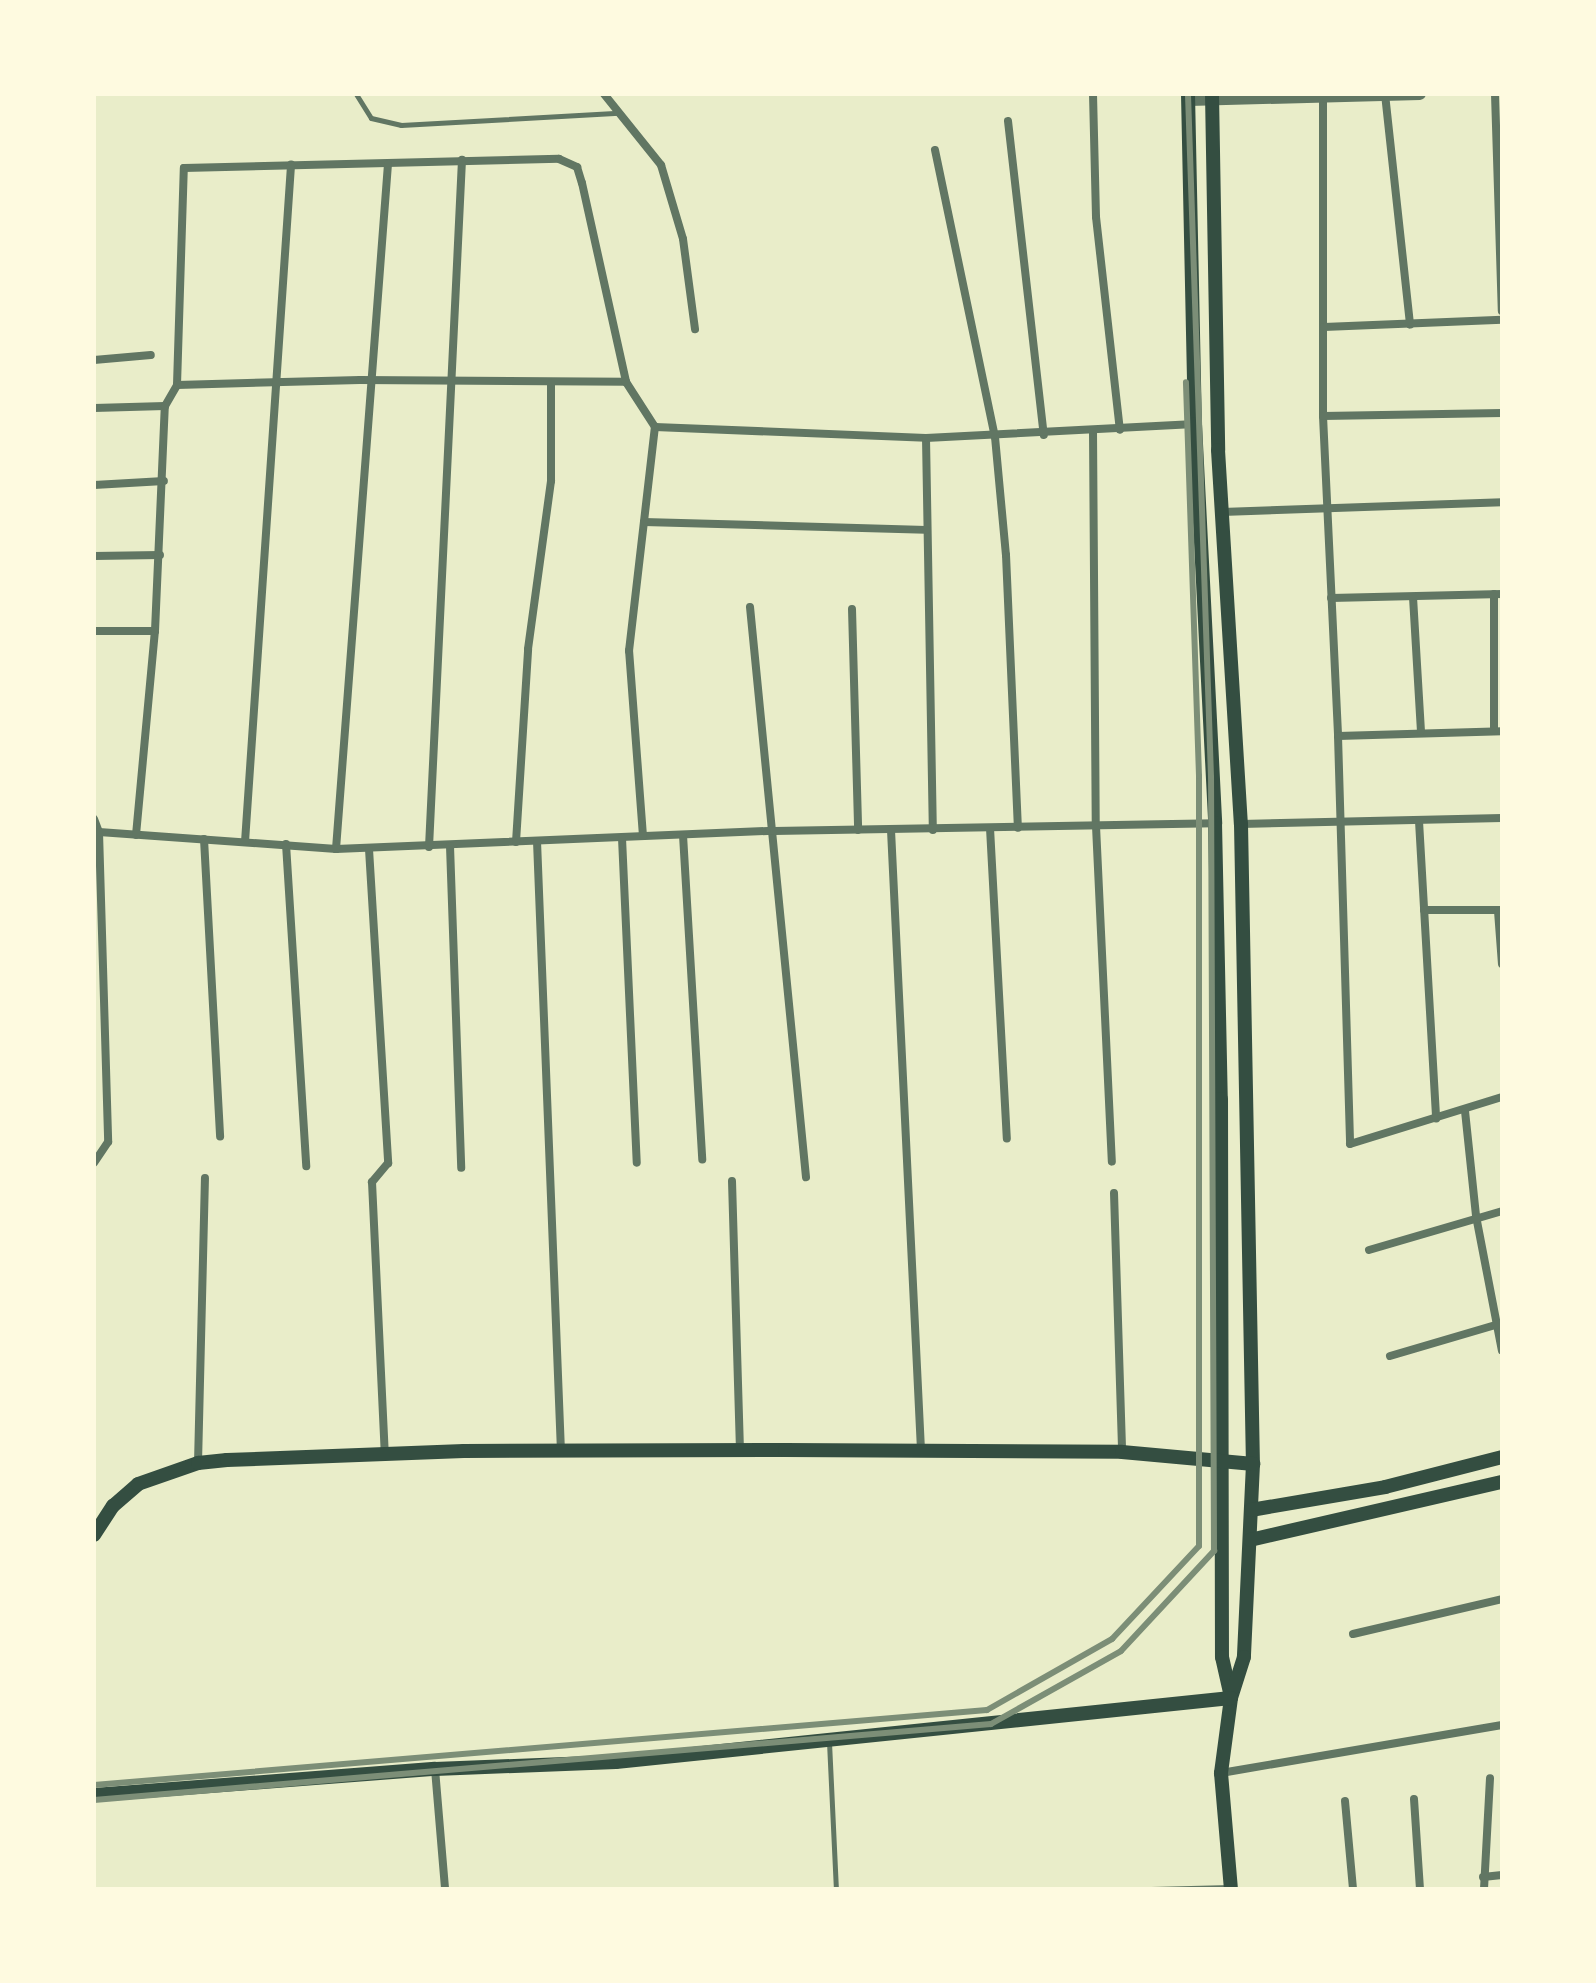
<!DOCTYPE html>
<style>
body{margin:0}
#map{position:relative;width:1596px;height:1983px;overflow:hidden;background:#e9edc9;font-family:Quicksand,sans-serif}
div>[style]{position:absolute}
.service>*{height:5px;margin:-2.5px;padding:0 2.5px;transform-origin:2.5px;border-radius:2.5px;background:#617663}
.minor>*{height:8px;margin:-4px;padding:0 4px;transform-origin:4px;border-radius:4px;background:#617663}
.tertiary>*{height:12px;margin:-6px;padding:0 6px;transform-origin:6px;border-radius:6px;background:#617663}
.secondary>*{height:14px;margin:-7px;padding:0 7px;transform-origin:7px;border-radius:7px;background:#344e41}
.rail>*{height:6px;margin:-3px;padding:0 3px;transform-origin:3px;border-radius:3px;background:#7c8e77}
span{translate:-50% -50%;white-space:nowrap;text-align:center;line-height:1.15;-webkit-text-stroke:6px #fefae0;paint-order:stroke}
.frame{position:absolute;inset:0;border:96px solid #fefae0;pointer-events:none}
</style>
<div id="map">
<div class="service">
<i style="left:356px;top:94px;width:28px;rotate:58deg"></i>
<i style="left:371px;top:118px;width:31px;rotate:13deg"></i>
<i style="left:401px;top:125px;width:218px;rotate:-3.2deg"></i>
<i style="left:829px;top:1742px;width:147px;rotate:87.3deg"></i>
<i style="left:1151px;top:1889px;width:79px;rotate:-1.5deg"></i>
</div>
<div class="minor">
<i style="left:604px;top:94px;width:91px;rotate:51.2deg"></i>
<i style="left:661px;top:165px;width:77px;rotate:73.4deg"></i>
<i style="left:683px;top:239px;width:91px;rotate:82.4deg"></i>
<i style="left:1093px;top:94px;width:123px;rotate:88.6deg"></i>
<i style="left:1096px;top:217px;width:214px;rotate:83.6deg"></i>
<i style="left:1323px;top:94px;width:322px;rotate:90deg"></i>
<i style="left:1323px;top:416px;width:320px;rotate:87.3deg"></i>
<i style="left:1338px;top:736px;width:164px;rotate:-1.7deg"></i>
<i style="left:1385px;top:94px;width:232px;rotate:83.8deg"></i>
<i style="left:1495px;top:94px;width:217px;rotate:88.2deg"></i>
<i style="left:1008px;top:121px;width:316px;rotate:83.5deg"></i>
<i style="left:935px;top:150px;width:293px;rotate:78.2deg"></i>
<i style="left:995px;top:437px;width:119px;rotate:84.7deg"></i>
<i style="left:1006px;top:555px;width:273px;rotate:87.5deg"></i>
<i style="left:1324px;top:327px;width:178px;rotate:-2.3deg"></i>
<i style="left:94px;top:360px;width:57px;rotate:-5deg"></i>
<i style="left:177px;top:385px;width:217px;rotate:-88.2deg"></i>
<i style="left:184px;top:168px;width:375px;rotate:-1.4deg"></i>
<i style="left:559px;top:159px;width:20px;rotate:24deg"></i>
<i style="left:577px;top:167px;width:17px;rotate:73deg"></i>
<i style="left:582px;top:183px;width:204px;rotate:77.5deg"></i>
<i style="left:94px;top:408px;width:71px;rotate:-1.6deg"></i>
<i style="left:1323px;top:416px;width:179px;rotate:-1deg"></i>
<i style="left:1093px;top:431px;width:395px;rotate:89.6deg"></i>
<i style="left:1096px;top:826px;width:336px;rotate:87.3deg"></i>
<i style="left:926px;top:438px;width:392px;rotate:89deg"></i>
<i style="left:94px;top:485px;width:70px;rotate:-3.3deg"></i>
<i style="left:1222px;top:512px;width:280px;rotate:-2deg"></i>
<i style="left:644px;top:522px;width:282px;rotate:1.6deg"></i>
<i style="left:94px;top:556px;width:66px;rotate:-0.9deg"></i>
<i style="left:1494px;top:594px;width:137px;rotate:90deg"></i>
<i style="left:1413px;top:597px;width:134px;rotate:86.6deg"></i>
<i style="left:1331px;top:598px;width:171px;rotate:-1.3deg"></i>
<i style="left:750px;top:607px;width:573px;rotate:84.39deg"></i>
<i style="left:852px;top:609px;width:221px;rotate:88.4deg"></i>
<i style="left:94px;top:631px;width:61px"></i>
<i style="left:1338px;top:736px;width:408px;rotate:88.3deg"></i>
<i style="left:1350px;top:1144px;width:159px;rotate:-17.2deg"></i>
<i style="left:94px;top:819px;width:14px;rotate:69deg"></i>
<i style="left:99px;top:832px;width:310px;rotate:88.3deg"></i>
<i style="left:108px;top:1142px;width:25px;rotate:124deg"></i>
<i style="left:1419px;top:821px;width:298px;rotate:86.7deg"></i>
<i style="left:1241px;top:824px;width:261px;rotate:-1.3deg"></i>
<i style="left:990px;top:828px;width:311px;rotate:86.9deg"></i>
<i style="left:891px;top:830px;width:622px;rotate:87.23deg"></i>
<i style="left:99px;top:832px;width:238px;rotate:4.1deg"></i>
<i style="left:336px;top:849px;width:438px;rotate:-2.4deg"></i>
<i style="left:774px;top:831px;width:441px;rotate:-1deg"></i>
<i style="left:136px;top:835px;width:205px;rotate:-84.7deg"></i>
<i style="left:155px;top:631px;width:225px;rotate:-87.5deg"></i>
<i style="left:165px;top:406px;width:24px;rotate:-60deg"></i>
<i style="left:177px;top:385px;width:183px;rotate:-1.6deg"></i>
<i style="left:360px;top:380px;width:266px;rotate:0.4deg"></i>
<i style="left:626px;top:382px;width:54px;rotate:57.2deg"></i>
<i style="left:655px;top:427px;width:271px;rotate:2.3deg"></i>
<i style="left:926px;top:438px;width:269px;rotate:-3deg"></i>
<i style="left:683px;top:835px;width:325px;rotate:86.6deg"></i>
<i style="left:643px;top:836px;width:186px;rotate:-94.3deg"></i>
<i style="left:629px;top:651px;width:226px;rotate:-83.4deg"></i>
<i style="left:622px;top:838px;width:325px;rotate:87.4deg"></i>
<i style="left:204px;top:839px;width:298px;rotate:86.9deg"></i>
<i style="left:537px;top:841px;width:610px;rotate:87.75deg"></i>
<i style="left:245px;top:842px;width:679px;rotate:-86.11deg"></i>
<i style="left:516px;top:842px;width:193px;rotate:-86.4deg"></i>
<i style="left:528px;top:649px;width:170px;rotate:-82.2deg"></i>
<i style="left:551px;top:481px;width:98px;rotate:-90deg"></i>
<i style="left:286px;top:844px;width:323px;rotate:86.4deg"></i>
<i style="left:450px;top:846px;width:322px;rotate:88deg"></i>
<i style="left:429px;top:847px;width:688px;rotate:-87.25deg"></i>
<i style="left:336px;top:849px;width:687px;rotate:-85.66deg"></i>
<i style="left:369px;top:849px;width:315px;rotate:86.5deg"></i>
<i style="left:388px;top:1163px;width:25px;rotate:130deg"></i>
<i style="left:372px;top:1182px;width:272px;rotate:87.3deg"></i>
<i style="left:1424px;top:910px;width:78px"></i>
<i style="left:1498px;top:911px;width:53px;rotate:85.7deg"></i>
<i style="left:1465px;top:1111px;width:106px;rotate:84deg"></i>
<i style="left:1476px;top:1216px;width:137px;rotate:79.1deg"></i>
<i style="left:732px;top:1181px;width:269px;rotate:88.3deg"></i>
<i style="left:1114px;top:1193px;width:259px;rotate:88.2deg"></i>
<i style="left:1369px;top:1250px;width:139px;rotate:-16.3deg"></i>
<i style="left:1390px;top:1356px;width:117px;rotate:-16.4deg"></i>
<i style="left:198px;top:1463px;width:285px;rotate:-88.6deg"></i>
<i style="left:1353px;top:1634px;width:153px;rotate:-13.2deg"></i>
<i style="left:435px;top:1769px;width:120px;rotate:85.2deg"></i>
<i style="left:1221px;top:1773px;width:285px;rotate:-9.7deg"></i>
<i style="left:1414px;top:1799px;width:90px;rotate:86.2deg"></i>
<i style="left:1345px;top:1801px;width:88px;rotate:84.8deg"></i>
<i style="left:1483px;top:1877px;width:19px;rotate:-6deg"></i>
<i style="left:1484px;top:1889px;width:111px;rotate:-86.9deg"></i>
</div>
<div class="tertiary">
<i style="left:1189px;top:100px;width:231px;rotate:-1.5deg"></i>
</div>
<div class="secondary">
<i style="left:1188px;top:94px;width:330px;rotate:88.8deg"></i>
<i style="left:1195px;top:424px;width:400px;rotate:87.1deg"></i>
<i style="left:1215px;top:823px;width:276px;rotate:88.8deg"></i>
<i style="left:1221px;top:1099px;width:558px;rotate:89.9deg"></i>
<i style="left:1222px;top:1657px;width:41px;rotate:77.3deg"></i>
<i style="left:1212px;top:94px;width:356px;rotate:89deg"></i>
<i style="left:1218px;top:450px;width:375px;rotate:86.5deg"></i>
<i style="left:1241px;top:824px;width:640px;rotate:88.93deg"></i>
<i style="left:1253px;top:1464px;width:193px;rotate:92.7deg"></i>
<i style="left:1244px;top:1657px;width:43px;rotate:107.6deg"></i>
<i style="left:1231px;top:1698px;width:76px;rotate:97.6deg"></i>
<i style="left:1221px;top:1773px;width:116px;rotate:85.1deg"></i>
<i style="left:1251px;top:1510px;width:136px;rotate:-9.7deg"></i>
<i style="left:1385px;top:1487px;width:121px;rotate:-14.4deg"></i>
<i style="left:94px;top:1535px;width:35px;rotate:-57deg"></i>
<i style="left:113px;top:1506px;width:33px;rotate:-41deg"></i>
<i style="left:138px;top:1484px;width:64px;rotate:-19.3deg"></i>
<i style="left:198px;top:1463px;width:29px;rotate:-6deg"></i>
<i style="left:227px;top:1460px;width:237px;rotate:-2.2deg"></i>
<i style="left:464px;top:1451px;width:321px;rotate:-0.2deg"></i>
<i style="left:785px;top:1450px;width:337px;rotate:0.3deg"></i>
<i style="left:1122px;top:1452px;width:132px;rotate:5.2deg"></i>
<i style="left:1250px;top:1540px;width:259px;rotate:-13deg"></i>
<i style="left:94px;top:1795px;width:342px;rotate:-4.4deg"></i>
<i style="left:435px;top:1769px;width:181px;rotate:-2.2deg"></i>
<i style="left:616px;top:1762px;width:618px;rotate:-5.94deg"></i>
</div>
<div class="rail">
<i style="left:94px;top:1785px;width:896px;rotate:-4.8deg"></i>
<i style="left:987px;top:1710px;width:144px;rotate:-29.6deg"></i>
<i style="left:1112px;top:1639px;width:127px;rotate:-46.9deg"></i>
<i style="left:1199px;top:1546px;width:770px;rotate:-90deg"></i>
<i style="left:1199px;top:776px;width:394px;rotate:-91.9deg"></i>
<i style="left:94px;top:1800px;width:900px;rotate:-4.84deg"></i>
<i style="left:991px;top:1724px;width:149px;rotate:-29.3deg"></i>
<i style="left:1121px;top:1651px;width:137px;rotate:-47.1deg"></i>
<i style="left:1214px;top:1551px;width:774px;rotate:-90.22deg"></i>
<i style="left:1211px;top:777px;width:683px;rotate:-91.93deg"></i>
</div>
<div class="frame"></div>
</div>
